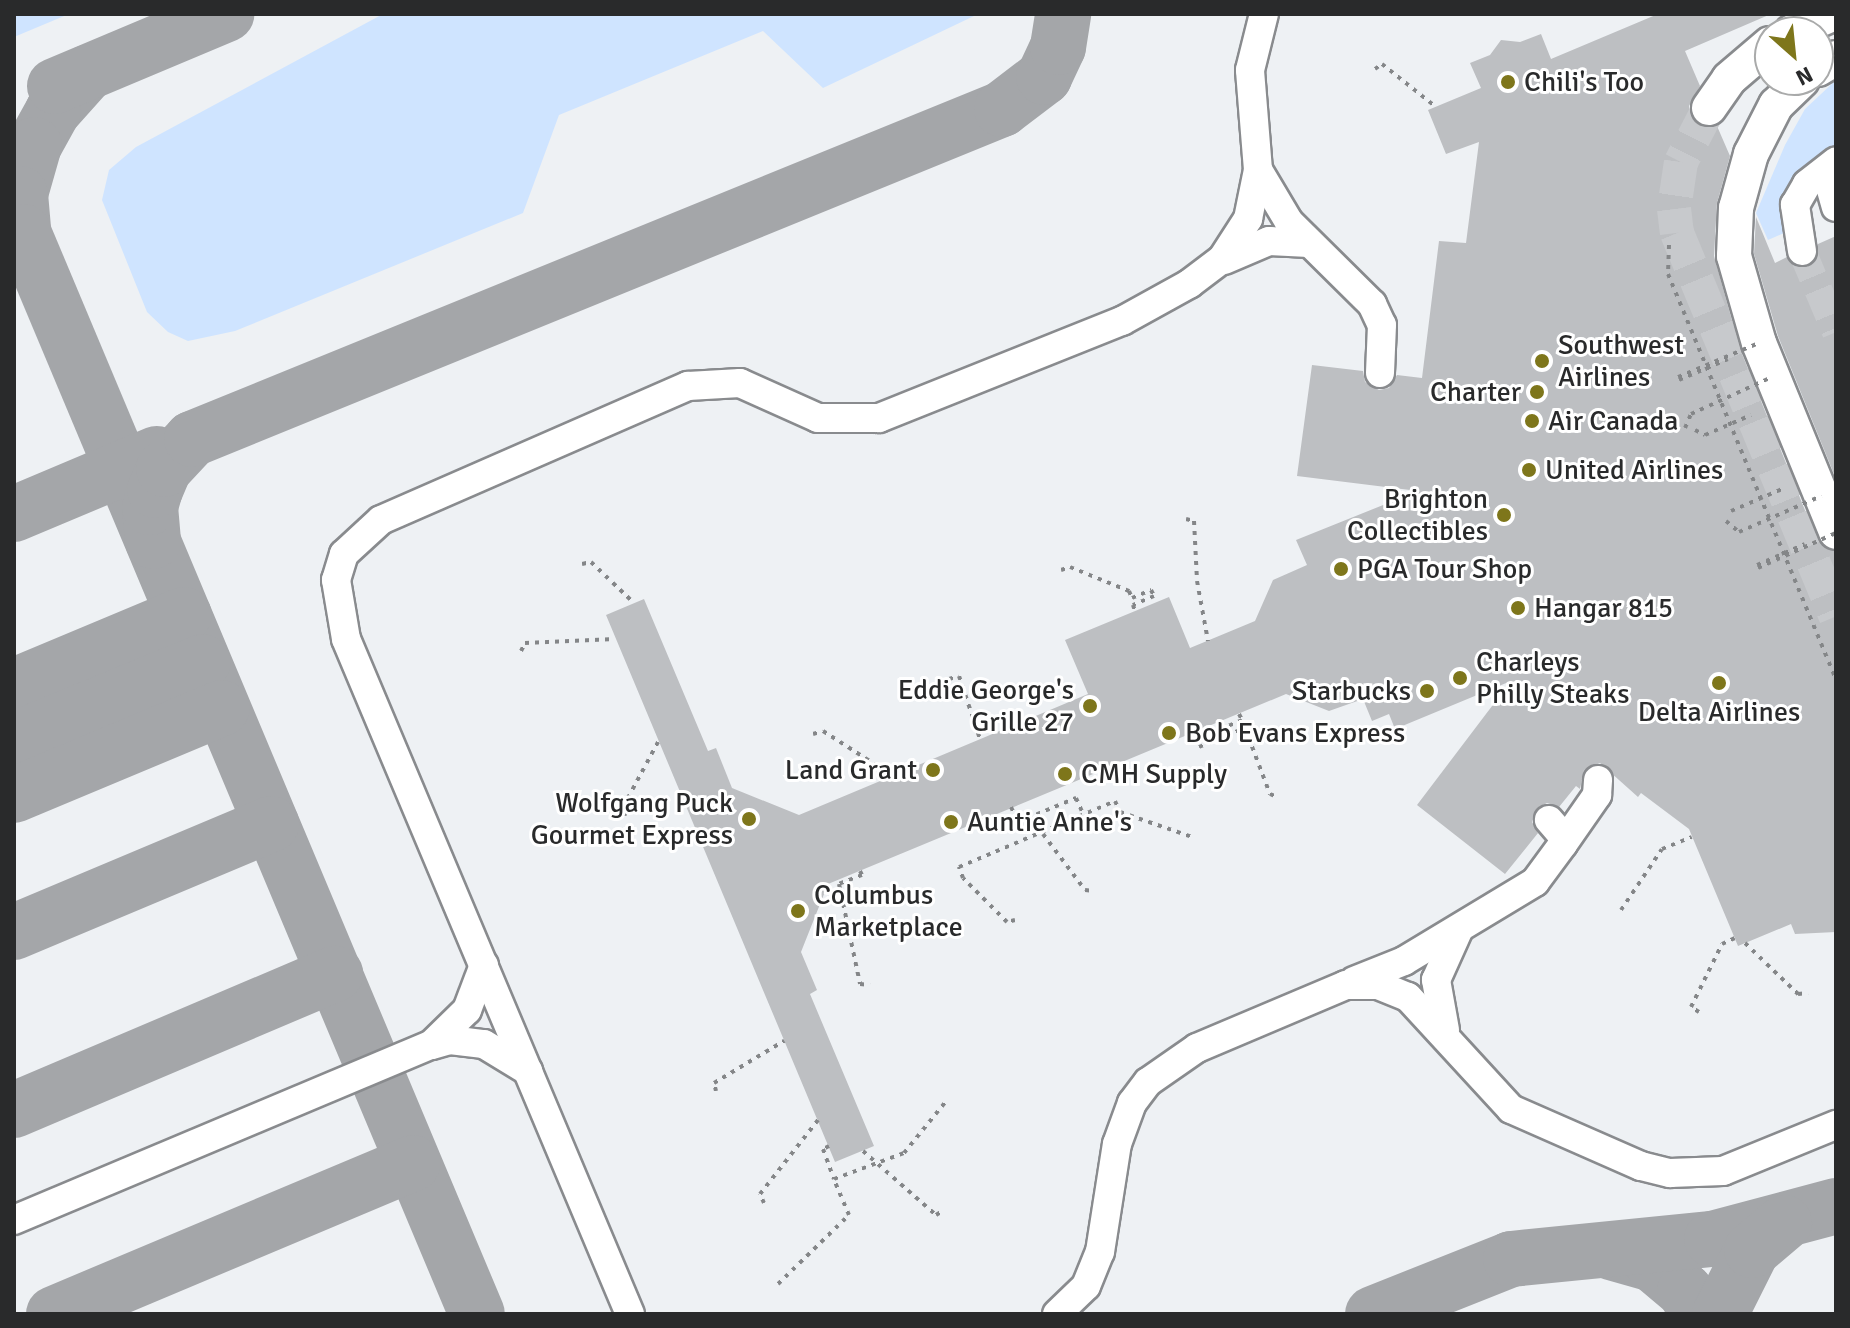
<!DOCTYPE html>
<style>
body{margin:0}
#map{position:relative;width:1850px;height:1328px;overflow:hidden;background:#eef1f4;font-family:Signika,sans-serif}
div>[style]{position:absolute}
.green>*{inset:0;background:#cfe4ff}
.taxiway>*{height:56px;margin:-28px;padding:0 28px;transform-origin:28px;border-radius:28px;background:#a4a6a9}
.building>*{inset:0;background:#bdbfc2}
.minor-tunnel>*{height:28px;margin-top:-14px;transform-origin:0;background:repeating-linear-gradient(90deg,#c7c9cc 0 28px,transparent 0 42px)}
.major-tunnel>*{height:34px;margin-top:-17px;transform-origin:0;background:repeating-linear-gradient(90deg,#c7c9cc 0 34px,transparent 0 51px)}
.path>*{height:4px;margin-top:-2px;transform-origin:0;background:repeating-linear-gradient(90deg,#848688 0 4px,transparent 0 10px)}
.roads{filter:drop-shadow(2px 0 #898b8e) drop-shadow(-2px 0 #898b8e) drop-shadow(0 2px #898b8e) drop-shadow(0 -2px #898b8e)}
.minor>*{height:28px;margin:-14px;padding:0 14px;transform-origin:14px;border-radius:14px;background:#fff}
.major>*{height:34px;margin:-17px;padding:0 17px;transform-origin:17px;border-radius:17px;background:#fff}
.path-bridge>*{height:4px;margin-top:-2px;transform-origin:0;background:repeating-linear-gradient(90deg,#848688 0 4px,transparent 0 10px)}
.dots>*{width:22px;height:22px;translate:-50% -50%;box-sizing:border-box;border:4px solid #fff;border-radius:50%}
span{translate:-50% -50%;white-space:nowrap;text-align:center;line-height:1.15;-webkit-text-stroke:6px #fff;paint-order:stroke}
.poi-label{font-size:28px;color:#292a2b}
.left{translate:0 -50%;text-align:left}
.right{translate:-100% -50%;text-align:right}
.frame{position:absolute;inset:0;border:16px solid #292a2b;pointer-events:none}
.north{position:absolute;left:1754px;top:16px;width:80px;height:80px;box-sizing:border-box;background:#fff;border:2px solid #a9aaaa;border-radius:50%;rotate:153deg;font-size:22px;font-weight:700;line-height:32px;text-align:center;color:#292a2b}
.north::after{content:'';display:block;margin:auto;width:28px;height:36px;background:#7e761b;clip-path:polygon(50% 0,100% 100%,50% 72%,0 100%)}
</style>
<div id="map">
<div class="green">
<i style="clip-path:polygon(14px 14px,69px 14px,14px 37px)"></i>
<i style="clip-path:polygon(383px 14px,973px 14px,974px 16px,823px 88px,763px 31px,559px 115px,523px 213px,235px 331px,188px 341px,168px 332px,147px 312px,102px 200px,109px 170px,136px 147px)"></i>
<i style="clip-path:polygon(1836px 80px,1836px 152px,1782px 210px,1784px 233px,1768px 240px,1756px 213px,1785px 145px,1805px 109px)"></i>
</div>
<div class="taxiway">
<i style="left:87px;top:73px;width:51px;rotate:131.8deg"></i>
<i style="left:53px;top:111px;width:39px;rotate:119deg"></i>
<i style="left:34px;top:145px;width:51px;rotate:105.9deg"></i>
<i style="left:20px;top:194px;width:38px;rotate:85deg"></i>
<i style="left:23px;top:232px;width:1173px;rotate:67.24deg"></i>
<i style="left:55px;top:86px;width:186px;rotate:-22.8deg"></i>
<i style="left:14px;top:514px;width:155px;rotate:-22.8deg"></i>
<i style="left:153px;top:541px;width:34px;rotate:-95deg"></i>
<i style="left:150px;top:507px;width:18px;rotate:-74deg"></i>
<i style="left:155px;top:490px;width:23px;rotate:-67deg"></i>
<i style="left:164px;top:469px;width:41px;rotate:-47deg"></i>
<i style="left:192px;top:439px;width:875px;rotate:-22.17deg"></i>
<i style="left:1002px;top:109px;width:53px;rotate:-37.3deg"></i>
<i style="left:1044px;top:77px;width:33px;rotate:-65deg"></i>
<i style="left:1058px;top:47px;width:33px;rotate:-81deg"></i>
<i style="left:14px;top:686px;width:184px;rotate:-22.7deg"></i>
<i style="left:14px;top:740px;width:204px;rotate:-22.4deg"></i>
<i style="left:14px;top:795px;width:225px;rotate:-22.7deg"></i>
<i style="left:14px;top:932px;width:279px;rotate:-22.8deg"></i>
<i style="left:14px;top:1110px;width:349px;rotate:-23deg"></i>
<i style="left:1611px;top:1252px;width:44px;rotate:15.9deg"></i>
<i style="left:1653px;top:1264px;width:42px;rotate:40.2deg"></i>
<i style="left:1685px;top:1291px;width:27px;rotate:59deg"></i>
<i style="left:54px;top:1314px;width:389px;rotate:-22.8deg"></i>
<i style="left:1373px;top:1314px;width:149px;rotate:-21.7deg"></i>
<i style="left:1511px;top:1259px;width:202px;rotate:-5.7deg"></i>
<i style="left:1712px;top:1239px;width:128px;rotate:-14.9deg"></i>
<i style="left:1720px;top:1314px;width:72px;rotate:-63.4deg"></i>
<i style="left:1752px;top:1250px;width:42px;rotate:-40.2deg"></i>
</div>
<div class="building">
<i style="clip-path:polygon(1658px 14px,1771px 14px,1685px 51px,1700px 86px,1689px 106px,1691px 116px,1698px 125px,1717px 126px,1730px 156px,1717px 203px,1714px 256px,1740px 349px,1817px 540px,1836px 552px,1836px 932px,1795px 934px,1791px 924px,1738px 946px,1689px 829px,1641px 793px,1638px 797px,1600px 763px,1584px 770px,1580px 789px,1576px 786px,1559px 807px,1547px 803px,1537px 808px,1532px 822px,1538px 833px,1505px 874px,1417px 805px,1511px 681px,1395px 729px,1389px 714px,1372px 721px,1363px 699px,1329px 711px,1286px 694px,828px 884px,801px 952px,817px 990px,810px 994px,874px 1146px,835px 1162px,606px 615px,644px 599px,708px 751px,716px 748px,732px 788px,799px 815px,1088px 694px,1065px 640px,1169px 597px,1190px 648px,1255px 621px,1273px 580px,1307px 565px,1296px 540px,1418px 491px,1297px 476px,1312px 365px,1363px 371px,1365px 382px,1379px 390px,1389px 388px,1397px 375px,1422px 378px,1439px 241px,1466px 243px,1479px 142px,1446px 154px,1428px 110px,1481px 88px,1470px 63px,1490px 55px,1501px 40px,1520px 42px,1541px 34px,1551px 59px)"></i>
<i style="clip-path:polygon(1756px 217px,1775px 263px,1787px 257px,1805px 268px,1817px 258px,1818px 244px,1836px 236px,1836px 479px,1778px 336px,1754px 254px)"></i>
</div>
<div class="minor-tunnel">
<i style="left:1802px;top:251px;width:88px;rotate:67.2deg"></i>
</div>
<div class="major-tunnel">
<i style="left:1709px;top:108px;width:61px;rotate:117.4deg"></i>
<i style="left:1681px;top:162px;width:48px;rotate:98.5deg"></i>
<i style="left:1674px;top:209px;width:24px;rotate:83deg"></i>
<i style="left:1677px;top:233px;width:415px;rotate:67.5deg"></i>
</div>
<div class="path">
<i style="left:1375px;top:69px;width:9px;rotate:-36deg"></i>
<i style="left:1382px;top:64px;width:69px;rotate:38.5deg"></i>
<i style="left:1669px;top:245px;width:29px;rotate:92deg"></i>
<i style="left:1668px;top:274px;width:439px;rotate:67.5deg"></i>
<i style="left:1679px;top:380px;width:53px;rotate:-23.2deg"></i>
<i style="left:1695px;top:430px;width:11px;rotate:27deg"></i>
<i style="left:1705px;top:435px;width:50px;rotate:-23.5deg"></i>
<i style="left:1731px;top:511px;width:56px;rotate:-23.3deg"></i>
<i style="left:1186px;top:519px;width:8px;rotate:14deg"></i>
<i style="left:1194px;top:521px;width:60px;rotate:87.1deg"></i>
<i style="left:1197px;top:581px;width:61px;rotate:79.6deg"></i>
<i style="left:582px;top:564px;width:9px;rotate:-13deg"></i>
<i style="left:591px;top:562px;width:59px;rotate:43.6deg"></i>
<i style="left:1757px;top:565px;width:52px;rotate:-23.6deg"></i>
<i style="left:1061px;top:570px;width:9px;rotate:-18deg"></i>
<i style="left:1070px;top:567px;width:64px;rotate:22.1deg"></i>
<i style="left:1129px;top:591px;width:8px;rotate:67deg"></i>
<i style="left:1132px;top:598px;width:21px;rotate:-23deg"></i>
<i style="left:1151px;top:590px;width:7px;rotate:63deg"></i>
<i style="left:1154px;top:596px;width:23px;rotate:157deg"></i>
<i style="left:1133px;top:605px;width:6px;rotate:72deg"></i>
<i style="left:521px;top:651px;width:9px;rotate:-63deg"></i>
<i style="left:525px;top:643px;width:90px;rotate:-2.5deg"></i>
<i style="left:949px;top:679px;width:10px;rotate:-17deg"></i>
<i style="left:959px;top:676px;width:66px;rotate:71.6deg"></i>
<i style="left:1239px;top:714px;width:7px;rotate:63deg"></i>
<i style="left:1242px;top:720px;width:51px;rotate:156.9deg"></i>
<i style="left:1195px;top:740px;width:8px;rotate:60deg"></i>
<i style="left:1199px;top:747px;width:50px;rotate:-22.4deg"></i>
<i style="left:1245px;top:728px;width:71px;rotate:69.3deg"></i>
<i style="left:1270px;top:794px;width:9px;rotate:21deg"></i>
<i style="left:813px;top:734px;width:10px;rotate:-17deg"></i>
<i style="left:823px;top:731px;width:83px;rotate:32.7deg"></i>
<i style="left:1011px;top:807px;width:17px;rotate:65deg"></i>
<i style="left:1018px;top:822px;width:63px;rotate:-22.5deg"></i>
<i style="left:1076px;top:798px;width:20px;rotate:66deg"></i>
<i style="left:625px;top:816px;width:9px;rotate:-103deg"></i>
<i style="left:623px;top:807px;width:74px;rotate:-61.7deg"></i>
<i style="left:1043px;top:834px;width:70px;rotate:53.1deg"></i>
<i style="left:1085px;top:890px;width:9px;rotate:6deg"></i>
<i style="left:860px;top:871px;width:4px;rotate:63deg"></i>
<i style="left:862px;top:875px;width:25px;rotate:159deg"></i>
<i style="left:839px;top:884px;width:102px;rotate:78.1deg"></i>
<i style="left:860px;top:984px;width:10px;rotate:6deg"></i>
<i style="left:1621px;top:910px;width:73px;rotate:-56.1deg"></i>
<i style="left:1662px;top:849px;width:32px;rotate:-22deg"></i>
<i style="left:1015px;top:920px;width:8px;rotate:166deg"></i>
<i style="left:1007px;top:922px;width:62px;rotate:-135deg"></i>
<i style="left:963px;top:878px;width:12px;rotate:-110deg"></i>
<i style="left:959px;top:867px;width:169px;rotate:-22.9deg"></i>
<i style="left:1115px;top:801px;width:12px;rotate:66deg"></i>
<i style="left:1120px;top:812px;width:76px;rotate:19.1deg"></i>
<i style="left:1745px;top:943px;width:74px;rotate:43.9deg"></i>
<i style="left:1798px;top:994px;width:10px;rotate:-6deg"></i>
<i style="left:1699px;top:1012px;width:9px;rotate:-148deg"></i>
<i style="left:1691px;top:1007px;width:70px;rotate:-63.8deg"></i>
<i style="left:1722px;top:944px;width:14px;rotate:-25deg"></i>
<i style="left:716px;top:1091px;width:8px;rotate:-104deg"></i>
<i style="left:714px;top:1083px;width:82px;rotate:-31deg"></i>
<i style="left:829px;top:1146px;width:7px;rotate:153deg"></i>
<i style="left:823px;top:1149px;width:32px;rotate:70deg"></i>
<i style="left:834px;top:1179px;width:75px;rotate:-20.4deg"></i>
<i style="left:904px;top:1153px;width:68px;rotate:-50.9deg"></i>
<i style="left:764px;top:1203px;width:10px;rotate:-114deg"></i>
<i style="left:760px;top:1194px;width:94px;rotate:-51.9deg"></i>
<i style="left:778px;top:1284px;width:99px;rotate:-44.2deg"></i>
<i style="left:849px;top:1215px;width:39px;rotate:-113deg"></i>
</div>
<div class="roads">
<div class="minor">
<i style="left:1836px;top:166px;width:18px;rotate:112deg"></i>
<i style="left:1829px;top:183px;width:25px;rotate:74deg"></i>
<i style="left:1258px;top:170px;width:61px;rotate:59.2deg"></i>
<i style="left:1289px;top:222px;width:117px;rotate:44.7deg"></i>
<i style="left:1372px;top:304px;width:23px;rotate:65deg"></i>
<i style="left:1382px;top:325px;width:48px;rotate:92.4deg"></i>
<i style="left:1802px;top:251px;width:47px;rotate:-98.7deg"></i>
<i style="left:1795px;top:205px;width:24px;rotate:-60deg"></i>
<i style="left:1807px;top:184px;width:37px;rotate:-38deg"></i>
<i style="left:1224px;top:260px;width:49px;rotate:-22.9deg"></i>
<i style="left:1269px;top:241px;width:40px;rotate:2.9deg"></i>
<i style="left:1563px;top:844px;width:60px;rotate:-55.2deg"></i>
<i style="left:1597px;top:795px;width:15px;rotate:-86deg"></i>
<i style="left:1354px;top:981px;width:54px;rotate:-21.8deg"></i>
<i style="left:1404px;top:961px;width:153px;rotate:-31.1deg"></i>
<i style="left:1535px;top:882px;width:47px;rotate:-53.6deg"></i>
<i style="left:1563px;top:844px;width:9px;rotate:-96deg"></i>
<i style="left:1562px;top:835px;width:20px;rotate:-131deg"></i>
<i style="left:1445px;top:1030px;width:51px;rotate:-100.2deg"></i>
<i style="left:1436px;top:980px;width:54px;rotate:-65.8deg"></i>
<i style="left:432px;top:1045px;width:19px;rotate:-16deg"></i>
<i style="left:450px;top:1040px;width:34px;rotate:7deg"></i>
<i style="left:484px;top:1044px;width:52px;rotate:31.5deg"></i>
<i style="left:14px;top:1220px;width:452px;rotate:-22.8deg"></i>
<i style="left:431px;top:1045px;width:50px;rotate:-44.2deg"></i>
<i style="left:467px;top:1010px;width:48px;rotate:-69.3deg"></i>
<i style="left:630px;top:1314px;width:732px;rotate:-112.82deg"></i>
<i style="left:346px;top:639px;width:60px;rotate:-99.6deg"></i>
<i style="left:336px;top:580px;width:27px;rotate:-73deg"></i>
<i style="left:344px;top:554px;width:50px;rotate:-42.6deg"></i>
<i style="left:381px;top:520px;width:335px;rotate:-23.6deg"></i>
<i style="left:688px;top:386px;width:52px;rotate:-3.3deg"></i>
<i style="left:740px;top:383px;width:85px;rotate:24.2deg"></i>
<i style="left:818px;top:418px;width:61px"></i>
<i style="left:879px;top:418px;width:262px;rotate:-21.8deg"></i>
<i style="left:1122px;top:321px;width:77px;rotate:-28.9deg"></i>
<i style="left:1189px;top:284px;width:41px;rotate:-37.1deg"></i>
<i style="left:1222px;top:259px;width:48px;rotate:-57deg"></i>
<i style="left:1248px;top:219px;width:50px;rotate:-78.5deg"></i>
<i style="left:1258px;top:170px;width:100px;rotate:-94.6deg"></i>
<i style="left:1250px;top:70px;width:58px;rotate:-76deg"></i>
<i style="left:1057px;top:1314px;width:40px;rotate:-44deg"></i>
<i style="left:1086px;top:1286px;width:37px;rotate:-68deg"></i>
<i style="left:1100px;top:1252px;width:109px;rotate:-81.1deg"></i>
<i style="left:1117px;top:1144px;width:44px;rotate:-69.9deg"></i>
<i style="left:1132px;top:1103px;width:26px;rotate:-53deg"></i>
<i style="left:1148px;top:1082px;width:60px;rotate:-34.8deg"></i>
<i style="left:1197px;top:1048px;width:162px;rotate:-22.9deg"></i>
<i style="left:1346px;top:985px;width:32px"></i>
<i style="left:1378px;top:985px;width:32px;rotate:22deg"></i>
<i style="left:1408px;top:997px;width:152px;rotate:47.4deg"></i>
<i style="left:1511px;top:1109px;width:142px;rotate:23.7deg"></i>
<i style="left:1641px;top:1166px;width:30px;rotate:14deg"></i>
<i style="left:1670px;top:1173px;width:53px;rotate:-2.2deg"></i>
<i style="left:1723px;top:1171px;width:122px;rotate:-22.2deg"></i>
</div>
<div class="major">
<i style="left:1792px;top:32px;width:44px;rotate:-24.2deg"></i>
<i style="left:1818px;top:69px;width:21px;rotate:-31deg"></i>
<i style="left:1802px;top:80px;width:36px;rotate:136deg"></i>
<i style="left:1776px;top:105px;width:55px;rotate:117deg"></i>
<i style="left:1751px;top:154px;width:56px;rotate:105.5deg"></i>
<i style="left:1736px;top:208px;width:48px;rotate:92.4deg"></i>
<i style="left:1734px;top:256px;width:91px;rotate:74deg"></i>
<i style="left:1759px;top:343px;width:204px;rotate:67.8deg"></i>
<i style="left:1709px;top:108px;width:35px;rotate:-55deg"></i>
<i style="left:1729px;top:79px;width:54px;rotate:-40.5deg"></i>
</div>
</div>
<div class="path-bridge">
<i style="left:1678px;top:377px;width:88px;rotate:-22.8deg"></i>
<i style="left:1685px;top:428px;width:15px;rotate:-67deg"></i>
<i style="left:1691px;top:414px;width:89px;rotate:-24.6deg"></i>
<i style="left:1726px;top:521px;width:17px;rotate:40deg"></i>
<i style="left:1739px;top:532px;width:90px;rotate:-23.7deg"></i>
<i style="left:1758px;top:568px;width:85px;rotate:-24.2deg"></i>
<i style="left:863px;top:1151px;width:97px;rotate:41.2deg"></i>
<i style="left:936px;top:1215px;width:9px;rotate:-32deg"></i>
</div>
<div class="dots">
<i style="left:1508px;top:82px;background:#7e761b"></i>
<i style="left:1542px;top:361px;background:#7e761b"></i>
<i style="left:1537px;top:392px;background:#7e761b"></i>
<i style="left:1532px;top:421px;background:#7e761b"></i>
<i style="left:1529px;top:470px;background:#7e761b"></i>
<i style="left:1504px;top:515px;background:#7e761b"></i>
<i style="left:1341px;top:569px;background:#7e761b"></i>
<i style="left:1518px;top:608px;background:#7e761b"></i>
<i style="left:1460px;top:678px;background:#7e761b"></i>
<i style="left:1719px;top:683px;background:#7e761b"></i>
<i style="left:1427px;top:691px;background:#7e761b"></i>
<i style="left:1090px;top:706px;background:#7e761b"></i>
<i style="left:1169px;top:733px;background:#7e761b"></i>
<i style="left:933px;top:770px;background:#7e761b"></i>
<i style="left:1065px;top:774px;background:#7e761b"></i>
<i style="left:749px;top:819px;background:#7e761b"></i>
<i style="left:951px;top:822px;background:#7e761b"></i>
<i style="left:798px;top:911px;background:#7e761b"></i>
</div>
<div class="poi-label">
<span class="left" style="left:1524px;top:82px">Chili's Too</span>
<span class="left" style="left:1558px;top:361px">Southwest<br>Airlines</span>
<span class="right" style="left:1521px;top:392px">Charter</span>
<span class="left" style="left:1548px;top:421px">Air Canada</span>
<span class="left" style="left:1545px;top:470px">United Airlines</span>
<span class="right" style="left:1488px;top:515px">Brighton<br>Collectibles</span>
<span class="left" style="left:1357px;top:569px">PGA Tour Shop</span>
<span class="left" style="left:1534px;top:608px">Hangar 815</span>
<span class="left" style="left:1476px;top:678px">Charleys<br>Philly Steaks</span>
<span class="right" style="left:1074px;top:706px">Eddie George's<br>Grille 27</span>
<span class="right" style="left:1411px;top:691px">Starbucks</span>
<span style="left:1719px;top:712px">Delta Airlines</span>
<span class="left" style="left:1185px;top:733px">Bob Evans Express</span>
<span class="right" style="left:917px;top:770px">Land Grant</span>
<span class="left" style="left:1081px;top:774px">CMH Supply</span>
<span class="right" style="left:733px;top:819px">Wolfgang Puck<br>Gourmet Express</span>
<span class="left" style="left:967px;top:822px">Auntie Anne's</span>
<span class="left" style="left:814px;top:911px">Columbus<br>Marketplace</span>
</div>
<div class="frame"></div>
<div class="north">N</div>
</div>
